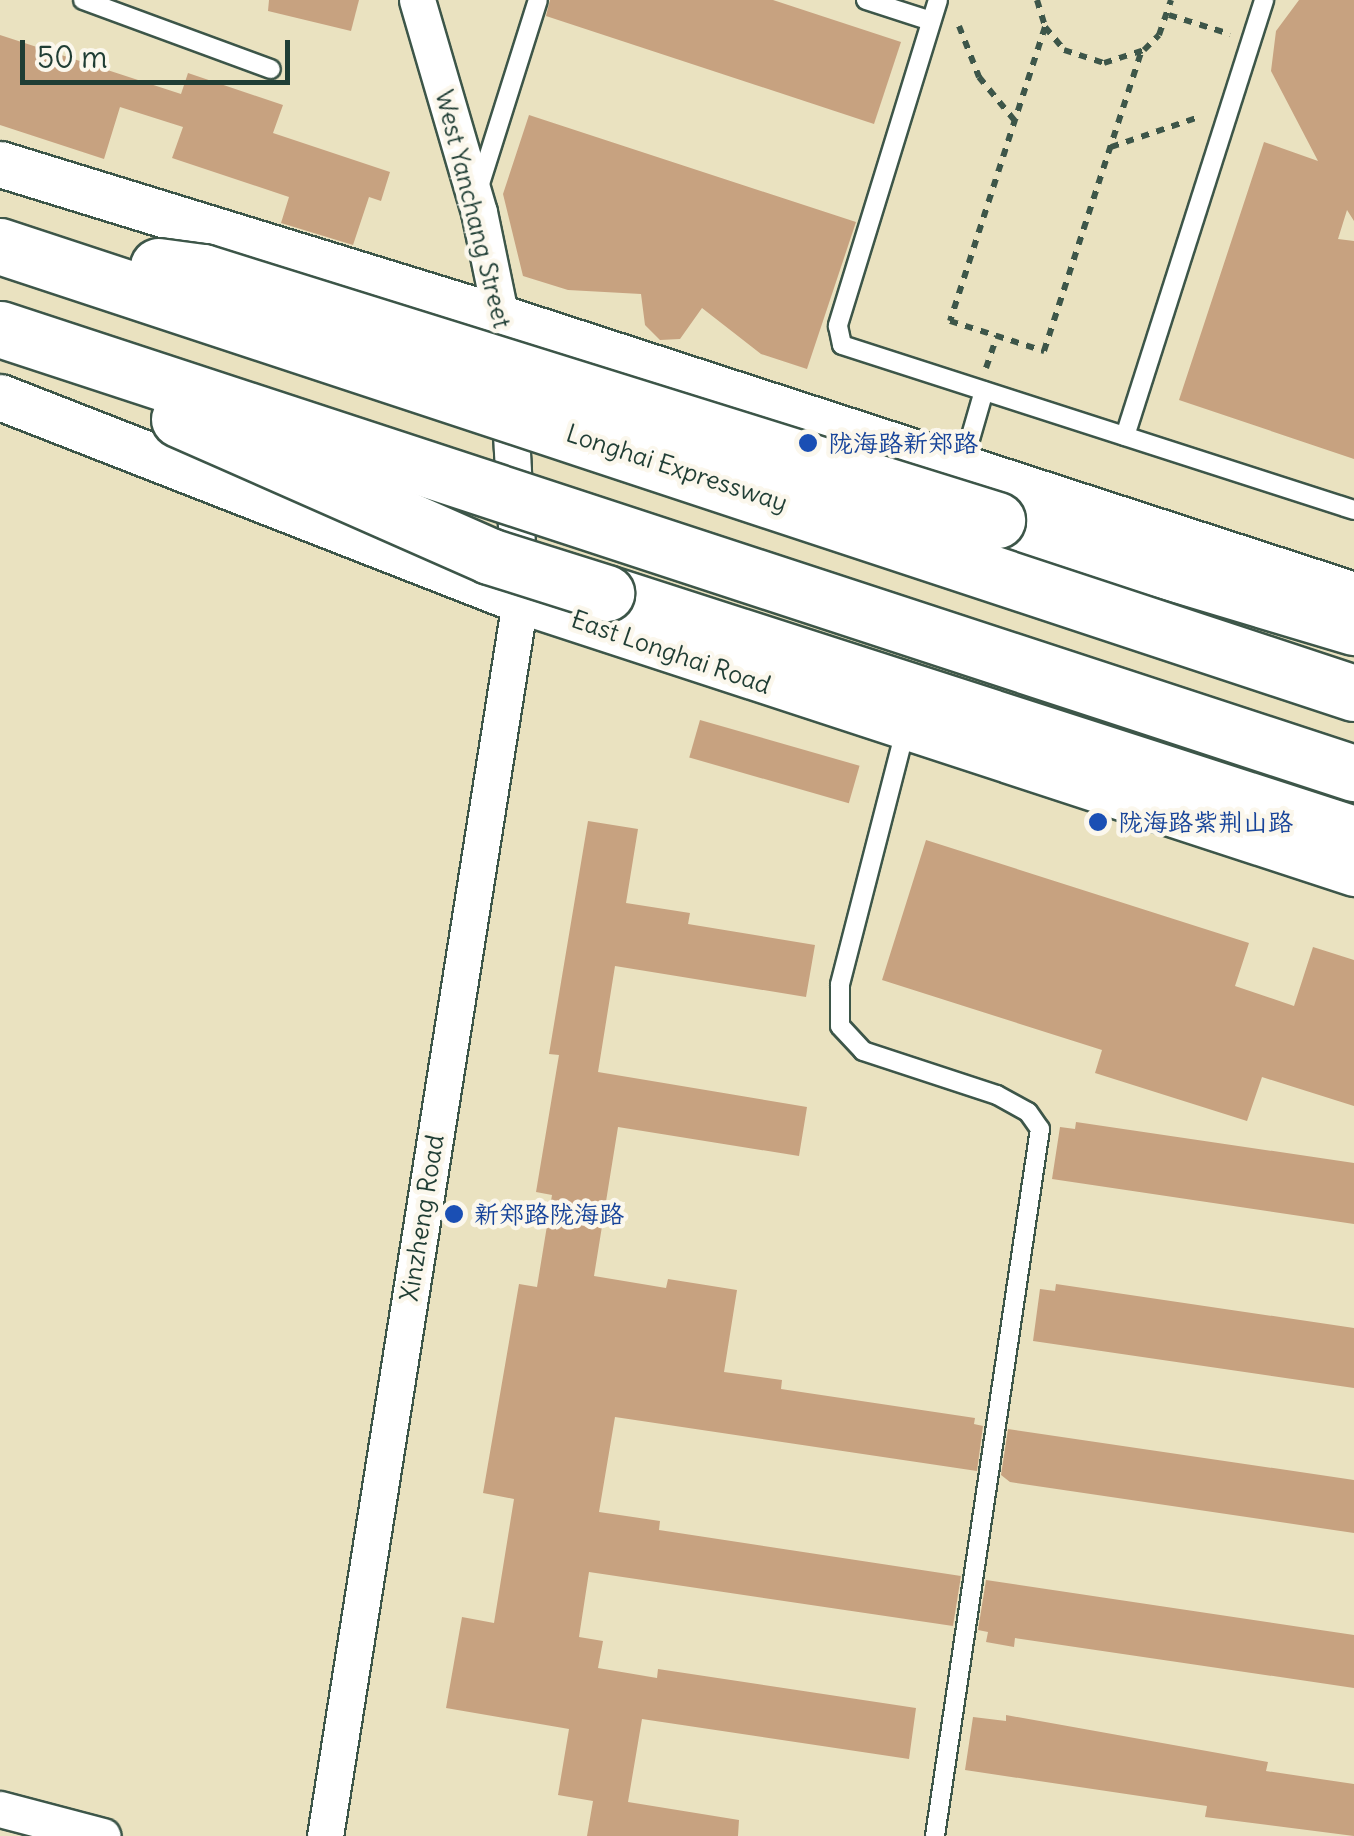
<!DOCTYPE html>
<meta charset="utf-8">
<style>
body{margin:0}
#map{position:relative;width:1354px;height:1836px;overflow:hidden;background:#eae2c0;font-family:Delius,"LXGW WenKai TC",sans-serif}
div>[style]{position:absolute}
.building>*{inset:0;background:#c7a280;transform-origin:0 0}
.path>*{height:6px;margin-top:-3px;transform-origin:0;background:repeating-linear-gradient(90deg,#3d5649 0 8px,transparent 0 16px)}
.roads{filter:drop-shadow(2px 0 #3d5649) drop-shadow(-2px 0 #3d5649) drop-shadow(0 2px #3d5649) drop-shadow(0 -2px #3d5649)}
.service>*{height:18px;margin:-9px;padding:0 9px;transform-origin:9px;border-radius:9px;background:#fff}
.minor>*{height:35px;margin:-17.5px;padding:0 17.5px;transform-origin:17.5px;border-radius:17.5px;background:#fff}
.tertiary>*{height:45px;margin:-22.5px;padding:0 22.5px;transform-origin:22.5px;border-radius:22.5px;background:#fff}
.trunk>*{height:55px;margin:-27.5px;padding:0 27.5px;transform-origin:27.5px;border-radius:27.5px;background:#fff}
.bridges{filter:drop-shadow(2px 0 #3d5649) drop-shadow(-2px 0 #3d5649) drop-shadow(0 2px #3d5649) drop-shadow(0 -2px #3d5649)}
.trunk-bridge>*{height:55px;margin:-27.5px;padding:0 27.5px;transform-origin:27.5px;border-radius:27.5px;background:#fff}
.dots>*{width:28px;height:28px;translate:-50% -50%;box-sizing:border-box;border:5px solid #fbf7ec;border-radius:50%}
span{translate:-50% -50%;white-space:nowrap;text-align:center;line-height:1.15;-webkit-text-stroke:9px #fbf7ec;paint-order:stroke}
.street-label{font-size:25px;color:#1f3d34}
.transit-label{font-size:25px;color:#164399}
.left{translate:0 -50%;text-align:left}
.scale{position:absolute;left:20px;top:40px;width:270px;height:45px;box-sizing:border-box;border:5px solid #1f3d34;border-top:0;padding-left:12px;font-size:30px;line-height:35px;white-space:nowrap;color:#1f3d34;-webkit-text-stroke:8px #fbf7ec;paint-order:stroke}
</style>
<div id="map">
<div class="building">
<i style="clip-path:polygon(269px 0,359px 0,351px 31px,268px 11px)"></i>
<i style="clip-path:polygon(550px 0,773px 0,901px 42px,874px 124px,546px 16px)"></i>
<i style="clip-path:polygon(1299px 0,1354px 0,1354px 221px,1347px 210px,1338px 239px,1354px 241px,1354px 459px,1179px 400px,1264px 142px,1318px 161px,1271px 71px,1276px 31px)"></i>
<i style="clip-path:polygon(0 35px,181px 94px,188px 73px,283px 105px,273px 133px,390px 172px,381px 201px,369px 197px,353px 245px,281px 223px,289px 197px,172px 158px,183px 127px,120px 107px,104px 159px,0 125px)"></i>
<i style="clip-path:polygon(529px 115px,856px 222px,807px 369px,761px 354px,702px 308px,680px 339px,660px 340px,645px 325px,641px 294px,568px 290px,523px 276px,503px 194px)"></i>
<i style="left:700px;top:720px;width:166px;height:39px;rotate:16deg"></i>
<i style="clip-path:polygon(588px 821px,638px 829px,626px 903px,690px 913px,688px 924px,815px 945px,806px 997px,615px 966px,598px 1072px,807px 1107px,799px 1156px,618px 1127px,594px 1276px,666px 1288px,668px 1279px,737px 1290px,724px 1372px,782px 1380px,781px 1389px,975px 1418px,974px 1424px,983px 1426px,977px 1471px,615px 1417px,599px 1512px,660px 1521px,659px 1530px,961px 1576px,953px 1626px,589px 1572px,579px 1637px,603px 1641px,598px 1668px,657px 1678px,658px 1669px,916px 1708px,909px 1759px,642px 1719px,628px 1802px,739px 1820px,738px 1836px,587px 1836px,593px 1801px,558px 1795px,569px 1729px,446px 1708px,462px 1617px,494px 1623px,514px 1499px,483px 1493px,519px 1284px,537px 1287px,552px 1195px,536px 1192px,559px 1055px,549px 1054px)"></i>
<i style="clip-path:polygon(926px 840px,1249px 943px,1235px 986px,1294px 1006px,1313px 947px,1354px 960px,1354px 1106px,1262px 1077px,1247px 1121px,1095px 1073px,1102px 1050px,882px 980px)"></i>
<i style="clip-path:polygon(1076px 1122px,1354px 1163px,1354px 1224px,1052px 1179px,1060px 1127px,1075px 1129px)"></i>
<i style="clip-path:polygon(1056px 1284px,1354px 1328px,1354px 1388px,1033px 1341px,1040px 1289px,1055px 1291px)"></i>
<i style="clip-path:polygon(1008px 1429px,1354px 1480px,1354px 1533px,1010px 1482px,1001px 1475px)"></i>
<i style="clip-path:polygon(986px 1580px,1354px 1635px,1354px 1688px,1015px 1638px,1014px 1647px,986px 1642px,988px 1632px,978px 1630px)"></i>
<i style="clip-path:polygon(1006px 1715px,1268px 1762px,1266px 1771px,1354px 1784px,1354px 1836px,1205px 1817px,1207px 1806px,965px 1770px,973px 1717px,1006px 1721px)"></i>
</div>
<div class="path">
<i style="left:1037px;top:0;width:28px;rotate:73deg"></i>
<i style="left:1045px;top:27px;width:30px;rotate:50deg"></i>
<i style="left:1064px;top:50px;width:42px;rotate:18deg"></i>
<i style="left:1104px;top:63px;width:42px;rotate:-18deg"></i>
<i style="left:1144px;top:50px;width:21px;rotate:-45deg"></i>
<i style="left:1159px;top:35px;width:37px;rotate:-71deg"></i>
<i style="left:1169px;top:15px;width:64px;rotate:17.3deg"></i>
<i style="left:959px;top:26px;width:55px;rotate:68.6deg"></i>
<i style="left:979px;top:77px;width:57px;rotate:50.7deg"></i>
<i style="left:1045px;top:27px;width:309px;rotate:107.9deg"></i>
<i style="left:950px;top:321px;width:99px;rotate:17.7deg"></i>
<i style="left:1044px;top:351px;width:314px;rotate:-72deg"></i>
<i style="left:1111px;top:147px;width:93px;rotate:-18.8deg"></i>
<i style="left:986px;top:368px;width:34px;rotate:-71deg"></i>
</div>
<div class="roads">
<div class="service">
<i style="left:83px;top:0;width:200px;rotate:20.2deg"></i>
<i style="left:866px;top:0;width:68px;rotate:17.9deg"></i>
<i style="left:938px;top:0;width:341px;rotate:107.1deg"></i>
<i style="left:838px;top:326px;width:19px;rotate:78deg"></i>
<i style="left:842px;top:345px;width:538px;rotate:17.86deg"></i>
<i style="left:478px;top:190px;width:199px;rotate:-72.5deg"></i>
<i style="left:1125px;top:436px;width:458px;rotate:-72.3deg"></i>
<i style="left:962px;top:467px;width:79px;rotate:-73.9deg"></i>
<i style="left:905px;top:731px;width:262px;rotate:104.4deg"></i>
<i style="left:840px;top:985px;width:41px;rotate:90deg"></i>
<i style="left:840px;top:1026px;width:34px;rotate:47deg"></i>
<i style="left:863px;top:1051px;width:141px;rotate:18.2deg"></i>
<i style="left:997px;top:1095px;width:35px;rotate:29deg"></i>
<i style="left:1028px;top:1112px;width:21px;rotate:55deg"></i>
<i style="left:1040px;top:1129px;width:715px;rotate:98.45deg"></i>
</div>
<div class="minor">
<i style="left:417px;top:0;width:221px;rotate:73.7deg"></i>
<i style="left:479px;top:212px;width:128px;rotate:78.3deg"></i>
<i style="left:0;top:1809px;width:106px;rotate:14.7deg"></i>
<i style="left:325px;top:1836px;width:1251px;rotate:-81.03deg"></i>
<i style="left:520px;top:600px;width:201px;rotate:-93.1deg"></i>
</div>
<div class="tertiary">
<i style="left:0;top:164px;width:527px;rotate:17.09deg"></i>
<i style="left:504px;top:319px;width:894px;rotate:17.99deg"></i>
<i style="left:0;top:397px;width:558px;rotate:21.32deg"></i>
<i style="left:520px;top:600px;width:878px;rotate:18.13deg"></i>
</div>
<div class="trunk">
<i style="left:997px;top:520px;width:373px;rotate:16.7deg"></i>
<i style="left:606px;top:593px;width:786px;rotate:17.86deg"></i>
</div>
</div>
<div class="bridges">
<div class="trunk-bridge">
<i style="left:0;top:246px;width:1426px;rotate:18.27deg"></i>
<i style="left:158px;top:266px;width:45px;rotate:7.6deg"></i>
<i style="left:203px;top:272px;width:832px;rotate:17.35deg"></i>
<i style="left:0;top:329px;width:1425px;rotate:18.16deg"></i>
<i style="left:179px;top:419px;width:339px;rotate:23.8deg"></i>
<i style="left:489px;top:556px;width:123px;rotate:17.5deg"></i>
</div>
</div>
<div class="dots">
<i style="left:808px;top:443px;background:#1a4fb4"></i>
<i style="left:1098px;top:822px;background:#1a4fb4"></i>
<i style="left:454px;top:1214px;background:#1a4fb4"></i>
</div>
<div class="street-label">
<span style="left:473px;top:209px;rotate:76deg">West Yanchang Street</span>
<span style="left:677px;top:468px;rotate:18deg">Longhai Expressway</span>
<span style="left:671px;top:652px;rotate:19deg">East Longhai Road</span>
<span style="left:422px;top:1218px;rotate:-81deg">Xinzheng Road</span>
</div>
<div class="transit-label">
<span class="left" style="left:828px;top:443px">陇海路新郑路</span>
<span class="left" style="left:1118px;top:822px">陇海路紫荆山路</span>
<span class="left" style="left:474px;top:1214px">新郑路陇海路</span>
</div>
<div class="scale">50 m</div>
</div>
